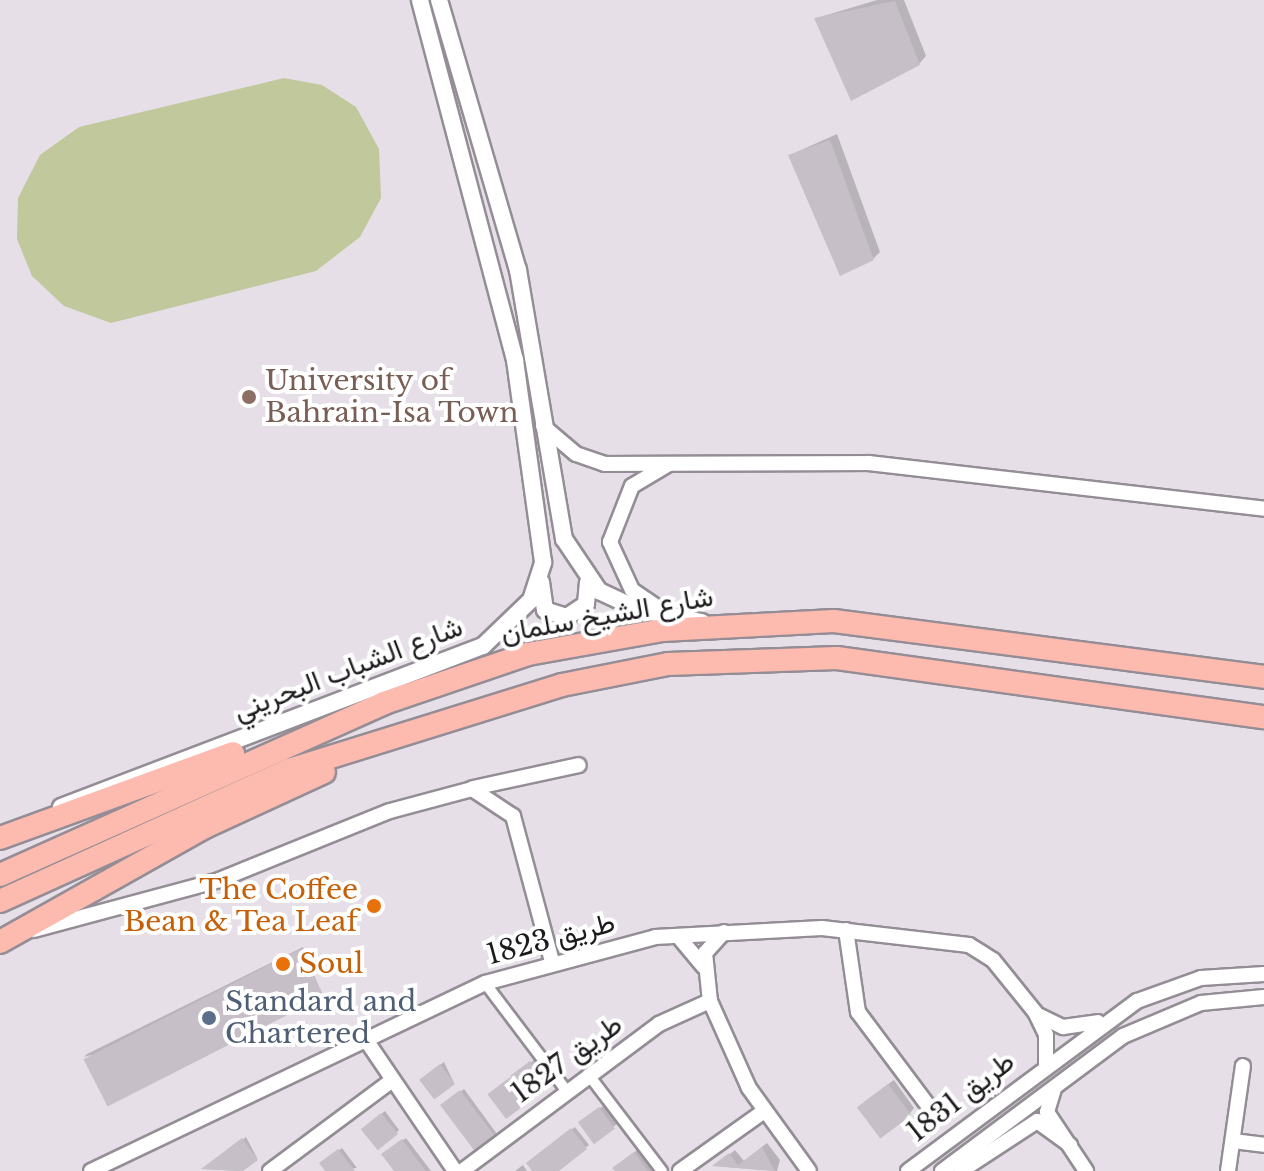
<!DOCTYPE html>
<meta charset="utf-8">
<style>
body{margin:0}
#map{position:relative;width:1264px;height:1171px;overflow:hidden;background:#e6dfe8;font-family:"Libre Baskerville",Vazirmatn,serif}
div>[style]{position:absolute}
.green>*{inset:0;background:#c1c89b}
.shadow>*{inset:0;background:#0003}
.building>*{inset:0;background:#c6bfc8;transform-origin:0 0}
.roads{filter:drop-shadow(2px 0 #948d96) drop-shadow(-2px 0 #948d96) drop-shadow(0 2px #948d96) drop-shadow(0 -2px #948d96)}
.pedestrian>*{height:10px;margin:-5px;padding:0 5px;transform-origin:5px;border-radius:5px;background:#fff}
.minor>*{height:14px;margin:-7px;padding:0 7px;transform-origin:7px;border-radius:7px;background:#fff}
.tertiary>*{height:16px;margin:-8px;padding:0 8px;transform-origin:8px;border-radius:8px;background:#fff}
.primary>*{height:22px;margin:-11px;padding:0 11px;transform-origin:11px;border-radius:11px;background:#fdbaaf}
.dots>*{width:22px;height:22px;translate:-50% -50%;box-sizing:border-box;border:4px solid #fff;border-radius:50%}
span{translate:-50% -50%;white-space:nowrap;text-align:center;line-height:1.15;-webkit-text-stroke:8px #fff;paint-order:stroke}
.education-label{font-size:28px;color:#785e54}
.left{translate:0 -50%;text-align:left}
.street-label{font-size:28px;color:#1c1a1d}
.food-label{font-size:28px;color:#c56008}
.right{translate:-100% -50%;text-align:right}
.service-label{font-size:28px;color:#4e5e75}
</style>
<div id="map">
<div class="green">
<i style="clip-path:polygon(284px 78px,322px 85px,356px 107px,379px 149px,381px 198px,360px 237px,316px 271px,111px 323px,64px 306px,32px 276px,17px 239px,18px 198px,40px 155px,79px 127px)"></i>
</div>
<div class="shadow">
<i style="clip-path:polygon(877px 0,904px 0,926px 56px,919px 64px,817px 18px)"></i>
<i style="clip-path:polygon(837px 134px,880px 252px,873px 259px,790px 155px)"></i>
<i style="clip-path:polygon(303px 947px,322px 995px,84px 1057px,87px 1054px)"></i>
<i style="clip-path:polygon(534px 1060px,550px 1082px,526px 1101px,492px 1091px)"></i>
<i style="clip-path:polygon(444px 1062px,454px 1083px,425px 1076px)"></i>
<i style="clip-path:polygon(894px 1080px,914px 1108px,910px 1113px,864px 1102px)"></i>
<i style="clip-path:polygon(464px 1089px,497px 1134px,495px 1136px,443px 1106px)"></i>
<i style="clip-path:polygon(603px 1106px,617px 1124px,594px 1142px,583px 1120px)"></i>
<i style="clip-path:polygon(385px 1111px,399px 1130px,396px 1133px,366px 1126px)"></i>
<i style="clip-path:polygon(575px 1127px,589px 1145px,555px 1171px,534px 1171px,531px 1160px)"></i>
<i style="clip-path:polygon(246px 1137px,257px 1158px,240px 1171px,204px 1169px)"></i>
<i style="clip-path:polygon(406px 1138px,431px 1171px,396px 1171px,387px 1152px)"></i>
<i style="clip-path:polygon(767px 1143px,780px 1160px,777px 1171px,715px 1166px,735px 1150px,744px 1161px)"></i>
<i style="clip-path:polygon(342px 1148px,357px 1168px,327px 1171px,325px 1161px)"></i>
<i style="clip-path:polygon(637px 1150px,653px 1171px,617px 1171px,618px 1165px)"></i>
<i style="clip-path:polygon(523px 1165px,527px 1171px,515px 1171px)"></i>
</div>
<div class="building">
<i style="clip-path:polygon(895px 1px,920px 65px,851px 101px,814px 18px)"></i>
<i style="clip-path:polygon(830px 140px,874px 260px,840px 276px,788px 155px)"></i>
<i style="left:300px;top:949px;width:53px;height:243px;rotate:63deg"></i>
<i style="left:530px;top:1061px;width:31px;height:25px;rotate:53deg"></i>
<i style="left:440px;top:1064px;width:25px;height:26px;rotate:53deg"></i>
<i style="left:509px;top:1078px;width:31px;height:27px;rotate:53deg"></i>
<i style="left:888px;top:1084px;width:39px;height:39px;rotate:53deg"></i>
<i style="left:460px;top:1090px;width:60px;height:25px;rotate:53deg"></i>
<i style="left:599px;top:1107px;width:27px;height:26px;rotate:54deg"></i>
<i style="left:381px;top:1113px;width:27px;height:26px;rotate:51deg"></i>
<i style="clip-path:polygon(571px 1128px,587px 1149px,559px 1171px,532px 1171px,526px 1163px)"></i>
<i style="clip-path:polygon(242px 1138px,258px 1160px,243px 1171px,201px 1169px)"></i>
<i style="clip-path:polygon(402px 1139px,421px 1165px,426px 1171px,394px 1171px,381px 1154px)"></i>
<i style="clip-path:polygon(762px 1147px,775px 1171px,712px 1166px,729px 1153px,738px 1165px)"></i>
<i style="clip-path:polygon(338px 1149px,355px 1171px,325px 1171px,319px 1163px)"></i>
<i style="clip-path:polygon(634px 1152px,648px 1171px,615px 1171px,612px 1168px)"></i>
</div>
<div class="roads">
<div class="pedestrian">
<i style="left:485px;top:983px;width:134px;rotate:52.9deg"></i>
<i style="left:588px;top:1074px;width:122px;rotate:52.7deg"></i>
</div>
<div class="minor">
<i style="left:543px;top:426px;width:43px;rotate:40.3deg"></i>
<i style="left:576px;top:454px;width:31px;rotate:19deg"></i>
<i style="left:605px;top:464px;width:264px;rotate:-0.2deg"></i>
<i style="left:869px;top:463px;width:398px;rotate:6.6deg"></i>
<i style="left:666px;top:613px;width:41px;rotate:-145.9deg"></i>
<i style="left:632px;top:590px;width:53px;rotate:-114.6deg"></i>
<i style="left:610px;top:542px;width:60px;rotate:-68.6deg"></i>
<i style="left:632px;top:486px;width:43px;rotate:-30.7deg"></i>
<i style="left:473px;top:788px;width:108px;rotate:-12.2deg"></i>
<i style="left:34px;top:930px;width:192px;rotate:-15.1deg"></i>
<i style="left:219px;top:880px;width:184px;rotate:-22deg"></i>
<i style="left:390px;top:811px;width:85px;rotate:-15deg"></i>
<i style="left:472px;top:789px;width:49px;rotate:33.4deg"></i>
<i style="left:513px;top:816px;width:151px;rotate:75deg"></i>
<i style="left:846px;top:930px;width:83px;rotate:81.7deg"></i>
<i style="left:858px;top:1012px;width:124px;rotate:53.2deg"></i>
<i style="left:724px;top:932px;width:28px;rotate:132deg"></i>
<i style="left:705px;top:953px;width:48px;rotate:84.1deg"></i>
<i style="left:710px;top:1001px;width:95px;rotate:65.9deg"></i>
<i style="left:749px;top:1088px;width:102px;rotate:54.1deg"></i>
<i style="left:678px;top:936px;width:40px;rotate:50deg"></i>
<i style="left:1038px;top:1015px;width:28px;rotate:26deg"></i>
<i style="left:1063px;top:1027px;width:35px;rotate:-8deg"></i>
<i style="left:364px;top:1037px;width:162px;rotate:55.8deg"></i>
<i style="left:1054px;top:1089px;width:24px;rotate:107deg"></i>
<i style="left:1047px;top:1112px;width:71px;rotate:56.5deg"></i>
<i style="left:1233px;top:1141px;width:31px;rotate:7deg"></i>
<i style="left:91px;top:1171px;width:437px;rotate:-25.5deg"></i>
<i style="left:485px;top:983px;width:176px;rotate:-15.1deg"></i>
<i style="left:655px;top:937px;width:167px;rotate:-3.1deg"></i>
<i style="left:822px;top:928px;width:148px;rotate:6.6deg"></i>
<i style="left:969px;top:945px;width:28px;rotate:32deg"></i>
<i style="left:993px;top:960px;width:67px;rotate:51.1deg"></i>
<i style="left:1035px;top:1012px;width:25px;rotate:64deg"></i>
<i style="left:1046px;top:1035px;width:29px;rotate:90deg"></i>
<i style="left:270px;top:1171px;width:149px;rotate:-36.6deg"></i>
<i style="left:462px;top:1171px;width:246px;rotate:-36.7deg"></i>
<i style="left:659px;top:1024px;width:56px;rotate:-24.3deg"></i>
<i style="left:680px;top:1171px;width:103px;rotate:-35.5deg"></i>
<i style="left:908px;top:1171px;width:285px;rotate:-36.6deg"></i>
<i style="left:1137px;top:1001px;width:68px;rotate:-19.8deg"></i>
<i style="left:1201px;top:978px;width:63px;rotate:-3.6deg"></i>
<i style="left:942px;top:1171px;width:226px;rotate:-36.7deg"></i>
<i style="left:1123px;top:1036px;width:85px;rotate:-22.9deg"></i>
<i style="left:1201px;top:1003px;width:63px;rotate:-5.4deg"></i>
<i style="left:961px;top:1171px;width:91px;rotate:-33.3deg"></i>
<i style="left:1037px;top:1121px;width:41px;rotate:36deg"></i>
<i style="left:1228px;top:1171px;width:106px;rotate:-81.9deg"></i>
</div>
<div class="tertiary">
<i style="left:439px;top:0;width:281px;rotate:73.7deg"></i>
<i style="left:518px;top:270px;width:273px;rotate:80.3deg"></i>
<i style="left:564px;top:539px;width:63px;rotate:56.1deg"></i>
<i style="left:599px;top:591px;width:45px;rotate:24.9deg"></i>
<i style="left:640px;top:610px;width:63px;rotate:11deg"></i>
<i style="left:541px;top:582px;width:28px;rotate:82deg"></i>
<i style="left:545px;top:610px;width:23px;rotate:18deg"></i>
<i style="left:567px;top:617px;width:23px;rotate:-34deg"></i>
<i style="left:586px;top:604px;width:22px;rotate:-85deg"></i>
<i style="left:61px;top:807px;width:452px;rotate:-20.9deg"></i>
<i style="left:483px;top:646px;width:66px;rotate:-43.8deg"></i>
<i style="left:531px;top:600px;width:40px;rotate:-72deg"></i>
<i style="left:543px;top:562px;width:204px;rotate:-97.9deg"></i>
<i style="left:515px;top:360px;width:372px;rotate:-104.8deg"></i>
</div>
<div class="primary">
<i style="left:0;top:838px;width:248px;rotate:-20deg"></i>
<i style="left:0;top:875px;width:421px;rotate:-24.1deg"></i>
<i style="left:384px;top:703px;width:152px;rotate:-18.8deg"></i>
<i style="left:528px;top:654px;width:137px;rotate:-10.1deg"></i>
<i style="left:663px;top:630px;width:171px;rotate:-3deg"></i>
<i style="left:834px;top:621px;width:434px;rotate:7.4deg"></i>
<i style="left:0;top:901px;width:317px;rotate:-24.4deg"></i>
<i style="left:289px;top:770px;width:286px;rotate:-17.3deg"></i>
<i style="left:562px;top:685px;width:108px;rotate:-11.2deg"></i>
<i style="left:668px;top:664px;width:169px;rotate:-2deg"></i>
<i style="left:837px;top:658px;width:431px;rotate:7.9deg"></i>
<i style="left:0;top:942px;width:235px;rotate:-29.3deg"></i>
<i style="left:205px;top:827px;width:131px;rotate:-24.8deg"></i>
</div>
</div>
<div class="dots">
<i style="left:249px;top:397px;background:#8d6e63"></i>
<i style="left:374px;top:906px;background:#e8710a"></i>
<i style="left:283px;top:964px;background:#e8710a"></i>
<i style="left:209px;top:1018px;background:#5c6f8a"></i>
</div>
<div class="education-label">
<span class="left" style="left:265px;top:397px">University of<br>Bahrain-Isa Town</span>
</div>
<div class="street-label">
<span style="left:607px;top:615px;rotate:-10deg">شارع الشيخ سلمان</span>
<span style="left:348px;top:669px;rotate:-21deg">شارع الشباب البحريني</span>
<span style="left:551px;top:939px;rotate:-15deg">طريق 1823</span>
<span style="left:567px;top:1059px;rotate:-36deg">طريق 1827</span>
<span style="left:961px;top:1097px;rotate:-38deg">طريق 1831</span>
</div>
<div class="food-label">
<span class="right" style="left:358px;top:906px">The Coffee<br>Bean &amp; Tea Leaf</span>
<span class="left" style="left:299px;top:964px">Soul</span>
</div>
<div class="service-label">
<span class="left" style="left:225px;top:1018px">Standard and<br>Chartered</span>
</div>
</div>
